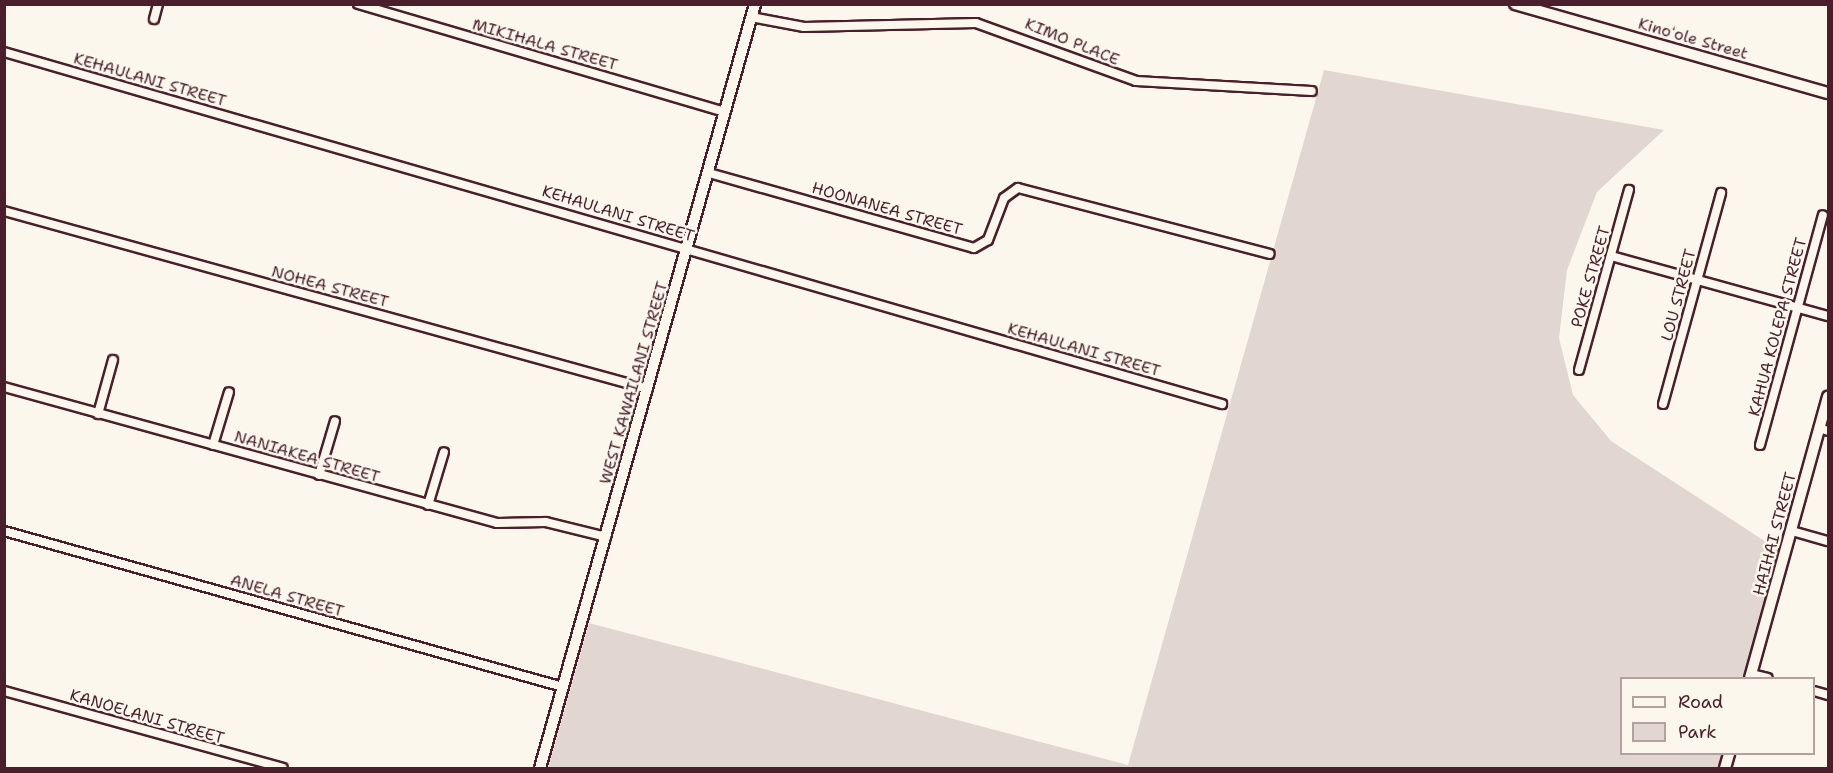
<!DOCTYPE html>
<meta charset="utf-8">
<style>
body{margin:0}
#map{position:relative;width:1833px;height:773px;overflow:hidden;background:#fbf7ec;font-family:"Shantell Sans",sans-serif}
div>[style]{position:absolute}
.green>*{inset:0;background:#e2d7d0}
.roads{filter:drop-shadow(2px 0 #4a1f2b) drop-shadow(-2px 0 #4a1f2b) drop-shadow(0 2px #4a1f2b) drop-shadow(0 -2px #4a1f2b)}
.minor>*{height:8px;margin:-4px;padding:0 4px;transform-origin:4px;border-radius:4px;background:#fbf7ec}
.tertiary>*{height:10px;margin:-5px;padding:0 5px;transform-origin:5px;border-radius:5px;background:#fbf7ec}
span{translate:-50% -50%;white-space:nowrap;text-align:center;line-height:1.15;-webkit-text-stroke:5px #fbf7ec;paint-order:stroke}
.street-label{font-size:16px;color:#4a1f2b}
.frame{position:absolute;inset:0;border:6px solid #4a1f2b;pointer-events:none}
.legend{position:absolute;left:1620px;top:677px;width:195px;height:78px;box-sizing:border-box;background:#fbf7ec;border:2px solid #b4a19f;margin:0;padding:8px 10px;list-style:none;font-size:18px;color:#4a1f2b}
.legend li{display:flex;align-items:center;gap:12px;height:30px}
.legend b{width:30px;border:2px solid #b4a19f}
</style>
<div id="map">
<div class="green">
<i style="clip-path:polygon(1324px 70px,1664px 130px,1597px 192px,1567px 270px,1559px 338px,1573px 395px,1611px 441px,1780px 551px,1745px 678px,1622px 678px,1622px 754px,1723px 754px,1719px 768px,548px 768px,589px 623px,1128px 765px)"></i>
</div>
<div class="roads">
<div class="minor">
<i style="left:358px;top:4px;width:382px;rotate:16.4deg"></i>
<i style="left:751px;top:17px;width:54px;rotate:10.7deg"></i>
<i style="left:804px;top:27px;width:172px;rotate:-1.3deg"></i>
<i style="left:976px;top:23px;width:170px;rotate:19.9deg"></i>
<i style="left:1136px;top:81px;width:176px;rotate:3.3deg"></i>
<i style="left:154px;top:19px;width:16px;rotate:-75deg"></i>
<i style="left:4px;top:52px;width:1268px;rotate:16.12deg"></i>
<i style="left:709px;top:173px;width:275px;rotate:15.8deg"></i>
<i style="left:974px;top:248px;width:16px;rotate:-30deg"></i>
<i style="left:988px;top:240px;width:45px;rotate:-69.1deg"></i>
<i style="left:1004px;top:198px;width:17px;rotate:-36deg"></i>
<i style="left:1018px;top:188px;width:260px;rotate:14.7deg"></i>
<i style="left:4px;top:211px;width:668px;rotate:15.45deg"></i>
<i style="left:1611px;top:256px;width:225px;rotate:15.5deg"></i>
<i style="left:1579px;top:370px;width:187px;rotate:-74.5deg"></i>
<i style="left:4px;top:387px;width:511px;rotate:15.42deg"></i>
<i style="left:497px;top:523px;width:49px;rotate:-1.2deg"></i>
<i style="left:546px;top:522px;width:62px;rotate:14deg"></i>
<i style="left:1663px;top:404px;width:219px;rotate:-74.6deg"></i>
<i style="left:98px;top:414px;width:56px;rotate:-74.5deg"></i>
<i style="left:1819px;top:428px;width:9px;rotate:18deg"></i>
<i style="left:213px;top:445px;width:55px;rotate:-73.2deg"></i>
<i style="left:1760px;top:445px;width:238px;rotate:-74.7deg"></i>
<i style="left:319px;top:475px;width:56px;rotate:-73.5deg"></i>
<i style="left:428px;top:505px;width:55px;rotate:-73.2deg"></i>
<i style="left:4px;top:531px;width:580px;rotate:15.59deg"></i>
<i style="left:1792px;top:531px;width:37px;rotate:16deg"></i>
<i style="left:1751px;top:674px;width:17px;rotate:13deg"></i>
<i style="left:4px;top:691px;width:289px;rotate:15.4deg"></i>
<i style="left:1814px;top:691px;width:15px;rotate:16deg"></i>
</div>
<div class="tertiary">
<i style="left:1515px;top:4px;width:325px;rotate:15.9deg"></i>
<i style="left:1750px;top:678px;width:292px;rotate:-74.5deg"></i>
<i style="left:540px;top:768px;width:794px;rotate:-74.28deg"></i>
<i style="left:1725px;top:768px;width:15px;rotate:-74deg"></i>
</div>
</div>
<div class="street-label">
<span style="left:1693px;top:39px;rotate:16deg">Kinoʻole Street</span>
<span style="left:1072px;top:42px;rotate:22deg">KIMO PLACE</span>
<span style="left:545px;top:45px;rotate:16deg">MIKIHALA STREET</span>
<span style="left:150px;top:80px;rotate:16deg">KEHAULANI STREET</span>
<span style="left:887px;top:209px;rotate:16deg">HOONANEA STREET</span>
<span style="left:618px;top:214px;rotate:17deg">KEHAULANI STREET</span>
<span style="left:1591px;top:277px;rotate:-74deg">POKE STREET</span>
<span style="left:330px;top:287px;rotate:15deg">NOHEA STREET</span>
<span style="left:1679px;top:295px;rotate:-75deg">LOU STREET</span>
<span style="left:1778px;top:327px;rotate:-75deg">KAHUA KOLEPA STREET</span>
<span style="left:1084px;top:350px;rotate:16deg">KEHAULANI STREET</span>
<span style="left:634px;top:383px;rotate:-74deg">WEST KAWAILANI STREET</span>
<span style="left:307px;top:457px;rotate:16deg">NANIAKEA STREET</span>
<span style="left:1775px;top:534px;rotate:-75deg">HAIHAI STREET</span>
<span style="left:287px;top:596px;rotate:16deg">ANELA STREET</span>
<span style="left:147px;top:717px;rotate:16deg">KANOELANI STREET</span>
</div>
<div class="frame"></div>
<ul class="legend">
<li><b style="height:8px;background:#fbf7ec"></b>Road</li>
<li><b style="height:16px;background:#e2d7d0"></b>Park</li>
</ul>
</div>
